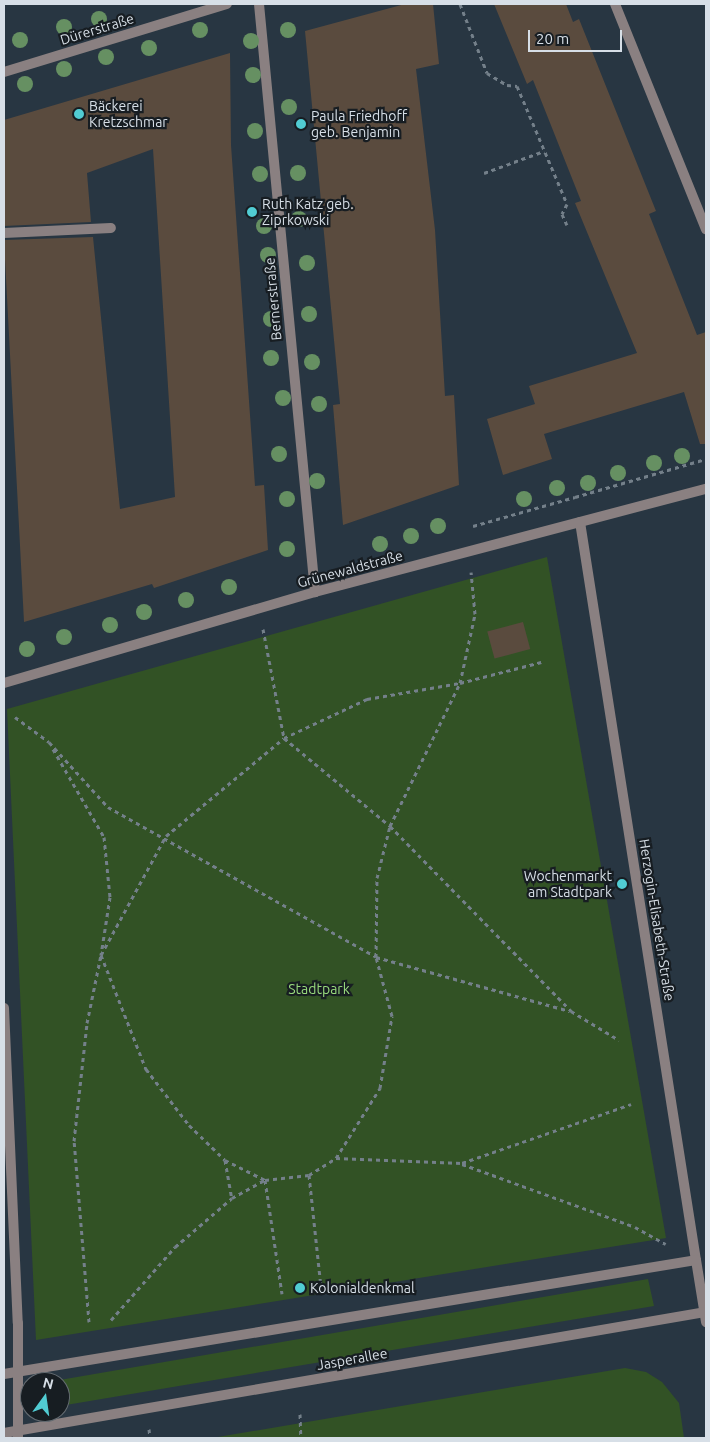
<!DOCTYPE html>
<meta charset="utf-8">
<style>
body{margin:0}
#map{position:relative;width:710px;height:1442px;overflow:hidden;background:#283642;font-family:Ubuntu,sans-serif}
div>[style]{position:absolute}
.green>*{inset:0;background:#325225}
.building>*{inset:0;background:#5a4b3e;transform-origin:0 0}
.path>*{height:3px;margin-top:-1.5px;transform-origin:0;background:repeating-linear-gradient(90deg,#74808a 0 4px,transparent 0 8px)}
.service>*{height:10px;margin:-5px;padding:0 5px;transform-origin:5px;border-radius:5px;background:#8a8081}
.minor>*{height:10px;margin:-5px;padding:0 5px;transform-origin:5px;border-radius:5px;background:#8a8081}
.tertiary>*{height:10px;margin:-5px;padding:0 5px;transform-origin:5px;border-radius:5px;background:#8a8081}
.trees>*{width:16px;height:16px;margin:-8px;border-radius:50%;background:#669062}
.dots>*{width:14px;height:14px;translate:-50% -50%;box-sizing:border-box;border:2px solid #171d22;border-radius:50%}
span{translate:-50% -50%;white-space:nowrap;text-align:center;line-height:1.15;-webkit-text-stroke:4.5px #171d22;paint-order:stroke}
.street-label{font-size:14px;color:#d7dfe7}
.poi-label{font-size:14px;color:#d7dfe7}
.left{translate:0 -50%;text-align:left}
.right{translate:-100% -50%;text-align:right}
.park-label{font-size:14px;color:#98da7d}
.frame{position:absolute;inset:0;border:5px solid #d7dfe7;pointer-events:none}
.north{position:absolute;left:20px;top:1372px;width:50px;height:50px;box-sizing:border-box;background:#171d22;border:1px solid #646b71;border-radius:50%;rotate:14deg;font-size:14px;font-weight:700;line-height:20px;text-align:center;color:#d7dfe7}
.north::after{content:'';display:block;margin:auto;width:18px;height:22px;background:#51ccd3;clip-path:polygon(50% 0,100% 100%,50% 72%,0 100%)}
.scale{position:absolute;left:528px;top:30px;width:94px;height:22px;box-sizing:border-box;border:2px solid #d7dfe7;border-top:0;padding-left:6px;font-size:15px;line-height:18px;white-space:nowrap;color:#d7dfe7;-webkit-text-stroke:4px #171d22;paint-order:stroke}
</style>
<div id="map">
<div class="green">
<i style="clip-path:polygon(547px 557px,666px 1238px,36px 1340px,7px 709px)"></i>
<i style="clip-path:polygon(648px 1279px,654px 1306px,60px 1406px,60px 1382px,48px 1382px)"></i>
<i style="clip-path:polygon(625px 1368px,646px 1372px,662px 1382px,679px 1403px,684px 1438px,212px 1438px)"></i>
</div>
<div class="building">
<i style="clip-path:polygon(405px 4px,433px 4px,439px 64px,416px 69px,435px 230px,445px 396px,454px 395px,459px 485px,343px 525px,333px 405px,340px 404px,305px 31px)"></i>
<i style="clip-path:polygon(494px 4px,566px 4px,573px 22px,579px 19px,656px 211px,649px 214px,697px 335px,706px 332px,706px 444px,700px 444px,684px 392px,544px 434px,552px 459px,503px 475px,487px 419px,535px 404px,529px 386px,637px 353px,575px 203px,581px 201px,533px 80px,527px 84px)"></i>
<i style="clip-path:polygon(230px 53px,231px 145px,255px 486px,264px 485px,268px 550px,154px 588px,152px 584px,24px 622px,4px 240px,93px 237px,120px 509px,175px 497px,153px 149px,87px 173px,91px 222px,4px 226px,4px 120px)"></i>
<i style="left:523px;top:622px;width:28px;height:37px;rotate:75deg"></i>
</div>
<div class="path">
<i style="left:460px;top:4px;width:74px;rotate:68.6deg"></i>
<i style="left:487px;top:73px;width:23px;rotate:31deg"></i>
<i style="left:507px;top:85px;width:10px;rotate:6deg"></i>
<i style="left:517px;top:86px;width:128px;rotate:67deg"></i>
<i style="left:567px;top:204px;width:11px;rotate:117deg"></i>
<i style="left:562px;top:214px;width:12px;rotate:66deg"></i>
<i style="left:484px;top:173px;width:64px;rotate:-20.1deg"></i>
<i style="left:575px;top:497px;width:136px;rotate:-16.2deg"></i>
<i style="left:473px;top:526px;width:106px;rotate:-15.9deg"></i>
<i style="left:263px;top:629px;width:111px;rotate:79.1deg"></i>
<i style="left:284px;top:738px;width:92px;rotate:-25.2deg"></i>
<i style="left:367px;top:699px;width:94px;rotate:-9.8deg"></i>
<i style="left:460px;top:683px;width:84px;rotate:-14.5deg"></i>
<i style="left:15px;top:717px;width:42px;rotate:36.3deg"></i>
<i style="left:49px;top:742px;width:88px;rotate:47.8deg"></i>
<i style="left:108px;top:807px;width:307px;rotate:29.2deg"></i>
<i style="left:376px;top:957px;width:201px;rotate:15.6deg"></i>
<i style="left:53px;top:749px;width:102px;rotate:59.9deg"></i>
<i style="left:104px;top:837px;width:60px;rotate:84.3deg"></i>
<i style="left:110px;top:897px;width:59px;rotate:98.8deg"></i>
<i style="left:101px;top:955px;width:123px;rotate:68.5deg"></i>
<i style="left:146px;top:1069px;width:71px;rotate:52.5deg"></i>
<i style="left:189px;top:1125px;width:50px;rotate:44.2deg"></i>
<i style="left:225px;top:1160px;width:39px;rotate:80deg"></i>
<i style="left:336px;top:1158px;width:83px;rotate:-57.8deg"></i>
<i style="left:380px;top:1088px;width:73px;rotate:-80.5deg"></i>
<i style="left:392px;top:1016px;width:61px;rotate:-105.2deg"></i>
<i style="left:376px;top:957px;width:79px;rotate:-89.3deg"></i>
<i style="left:377px;top:878px;width:54px;rotate:-76deg"></i>
<i style="left:390px;top:826px;width:159px;rotate:-63.9deg"></i>
<i style="left:460px;top:683px;width:71px;rotate:-77.7deg"></i>
<i style="left:475px;top:614px;width:42px;rotate:-95.4deg"></i>
<i style="left:225px;top:1160px;width:45px;rotate:26.6deg"></i>
<i style="left:265px;top:1180px;width:115px;rotate:81.5deg"></i>
<i style="left:462px;top:1164px;width:184px;rotate:20deg"></i>
<i style="left:635px;top:1227px;width:35px;rotate:29deg"></i>
<i style="left:309px;top:1175px;width:113px;rotate:83.9deg"></i>
<i style="left:111px;top:1320px;width:97px;rotate:-48.8deg"></i>
<i style="left:175px;top:1247px;width:75px;rotate:-40.7deg"></i>
<i style="left:232px;top:1198px;width:38px;rotate:-29deg"></i>
<i style="left:265px;top:1180px;width:44px;rotate:-6.5deg"></i>
<i style="left:309px;top:1175px;width:32px;rotate:-32deg"></i>
<i style="left:336px;top:1158px;width:126px;rotate:2.3deg"></i>
<i style="left:462px;top:1163px;width:179px;rotate:-19.2deg"></i>
<i style="left:89px;top:1322px;width:182px;rotate:-94.7deg"></i>
<i style="left:74px;top:1141px;width:119px;rotate:-83.7deg"></i>
<i style="left:87px;top:1023px;width:69px;rotate:-78.4deg"></i>
<i style="left:101px;top:955px;width:136px;rotate:-61.4deg"></i>
<i style="left:166px;top:836px;width:153px;rotate:-39.7deg"></i>
<i style="left:284px;top:738px;width:138px;rotate:39.7deg"></i>
<i style="left:390px;top:826px;width:259px;rotate:45.6deg"></i>
<i style="left:571px;top:1011px;width:56px;rotate:31.1deg"></i>
<i style="left:300px;top:1414px;width:24px;rotate:88deg"></i>
<i style="left:149px;top:1429px;width:9px;rotate:84deg"></i>
</div>
<div class="service">
<i style="left:4px;top:233px;width:107px;rotate:-2.7deg"></i>
</div>
<div class="minor">
<i style="left:259px;top:4px;width:591px;rotate:84.56deg"></i>
<i style="left:615px;top:4px;width:243px;rotate:68deg"></i>
<i style="left:4px;top:72px;width:233px;rotate:-17deg"></i>
<i style="left:580px;top:522px;width:747px;rotate:81.07deg"></i>
<i style="left:4px;top:683px;width:324px;rotate:-16.3deg"></i>
<i style="left:315px;top:592px;width:404px;rotate:-14.8deg"></i>
<i style="left:4px;top:1008px;width:315px;rotate:87.5deg"></i>
<i style="left:18px;top:1323px;width:115px;rotate:90deg"></i>
</div>
<div class="tertiary">
<i style="left:4px;top:1374px;width:701px;rotate:-9.35deg"></i>
<i style="left:696px;top:1260px;width:63px;rotate:80.8deg"></i>
<i style="left:4px;top:1433px;width:711px;rotate:-9.79deg"></i>
</div>
<div class="trees">
<i style="left:99px;top:19px"></i>
<i style="left:64px;top:27px"></i>
<i style="left:200px;top:30px"></i>
<i style="left:288px;top:30px"></i>
<i style="left:20px;top:40px"></i>
<i style="left:251px;top:41px"></i>
<i style="left:149px;top:48px"></i>
<i style="left:106px;top:57px"></i>
<i style="left:64px;top:69px"></i>
<i style="left:253px;top:75px"></i>
<i style="left:25px;top:84px"></i>
<i style="left:289px;top:107px"></i>
<i style="left:255px;top:131px"></i>
<i style="left:298px;top:173px"></i>
<i style="left:260px;top:174px"></i>
<i style="left:299px;top:219px"></i>
<i style="left:264px;top:226px"></i>
<i style="left:268px;top:255px"></i>
<i style="left:307px;top:263px"></i>
<i style="left:309px;top:314px"></i>
<i style="left:271px;top:319px"></i>
<i style="left:271px;top:358px"></i>
<i style="left:312px;top:362px"></i>
<i style="left:283px;top:398px"></i>
<i style="left:319px;top:404px"></i>
<i style="left:279px;top:454px"></i>
<i style="left:682px;top:456px"></i>
<i style="left:654px;top:463px"></i>
<i style="left:618px;top:473px"></i>
<i style="left:317px;top:481px"></i>
<i style="left:588px;top:483px"></i>
<i style="left:557px;top:488px"></i>
<i style="left:287px;top:499px"></i>
<i style="left:524px;top:499px"></i>
<i style="left:438px;top:526px"></i>
<i style="left:411px;top:536px"></i>
<i style="left:380px;top:544px"></i>
<i style="left:287px;top:549px"></i>
<i style="left:229px;top:587px"></i>
<i style="left:186px;top:600px"></i>
<i style="left:144px;top:612px"></i>
<i style="left:110px;top:625px"></i>
<i style="left:64px;top:637px"></i>
<i style="left:27px;top:649px"></i>
</div>
<div class="dots">
<i style="left:79px;top:114px;background:#51ccd3"></i>
<i style="left:301px;top:124px;background:#51ccd3"></i>
<i style="left:252px;top:212px;background:#51ccd3"></i>
<i style="left:622px;top:884px;background:#51ccd3"></i>
<i style="left:300px;top:1288px;background:#51ccd3"></i>
</div>
<div class="street-label">
<span style="left:97px;top:29px;rotate:-17deg">Dürerstraße</span>
<span style="left:273px;top:299px;rotate:-95deg">Bernerstraße</span>
<span style="left:350px;top:569px;rotate:-15deg">Grünewaldstraße</span>
<span style="left:657px;top:920px;rotate:81deg">Herzogin-Elisabeth-Straße</span>
<span style="left:352px;top:1359px;rotate:-10deg">Jasperallee</span>
</div>
<div class="poi-label">
<span class="left" style="left:89px;top:114px">Bäckerei<br>Kretzschmar</span>
<span class="left" style="left:311px;top:124px">Paula Friedhoff<br>geb. Benjamin</span>
<span class="left" style="left:262px;top:212px">Ruth Katz geb.<br>Ziprkowski</span>
<span class="right" style="left:612px;top:884px">Wochenmarkt<br>am Stadtpark</span>
<span class="left" style="left:310px;top:1288px">Kolonialdenkmal</span>
</div>
<div class="park-label">
<span style="left:319px;top:989px">Stadtpark</span>
</div>
<div class="frame"></div>
<div class="north">N</div>
<div class="scale">20 m</div>
</div>
